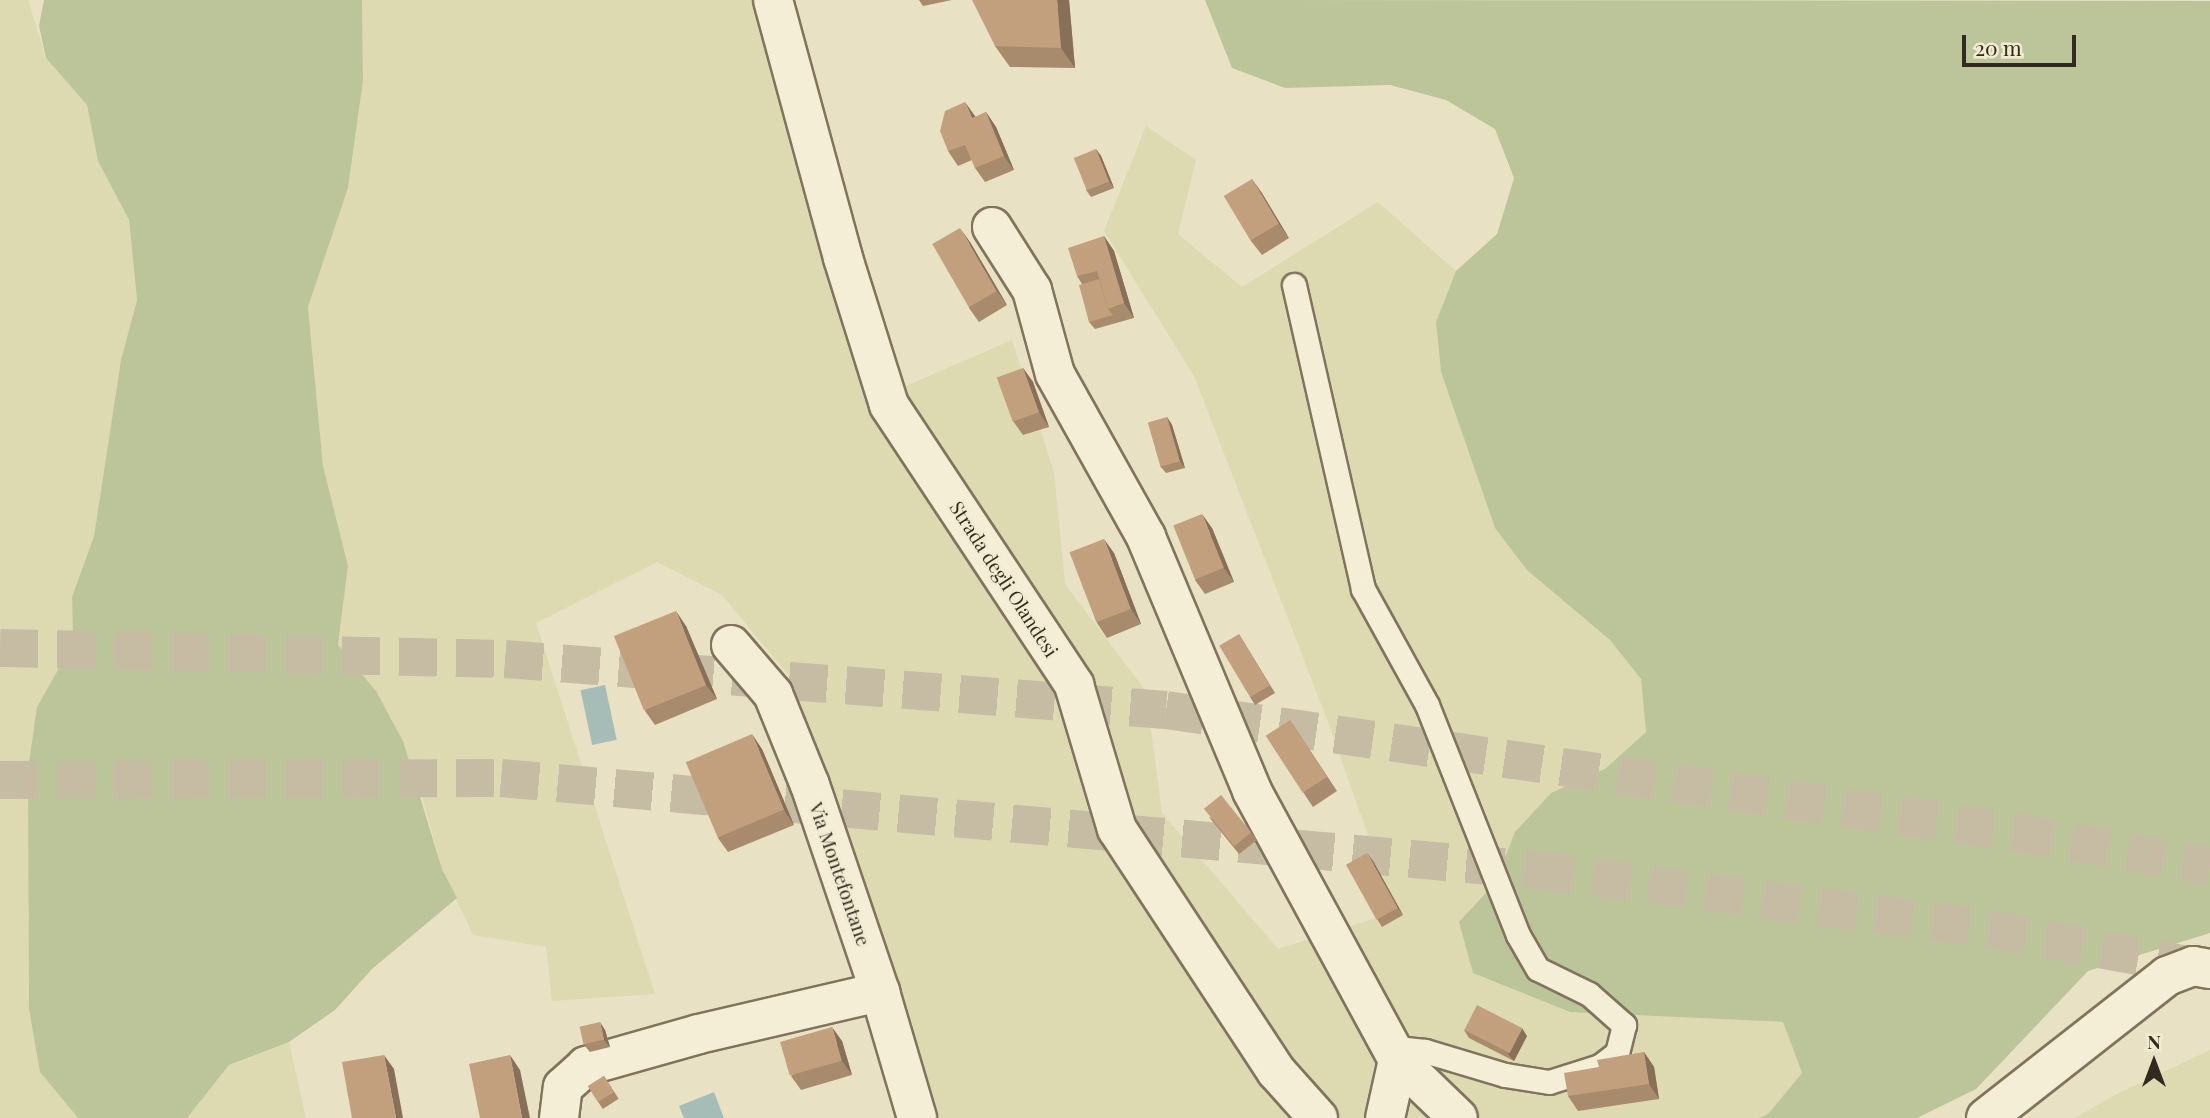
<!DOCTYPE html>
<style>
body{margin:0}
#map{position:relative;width:2210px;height:1118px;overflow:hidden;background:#e9e1c4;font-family:"Playfair Display",serif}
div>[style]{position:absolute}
.farmland>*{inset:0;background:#dddab2}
.green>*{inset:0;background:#bcc599}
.water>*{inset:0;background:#a5bcb7;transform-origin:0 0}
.highway-tunnel>*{height:38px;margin-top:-19px;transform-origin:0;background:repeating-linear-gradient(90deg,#c5bca3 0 38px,transparent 0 57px)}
.roads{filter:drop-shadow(2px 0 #81735c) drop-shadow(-2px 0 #81735c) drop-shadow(0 2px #81735c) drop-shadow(0 -2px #81735c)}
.lane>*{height:23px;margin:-11.5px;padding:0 11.5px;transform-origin:11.5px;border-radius:11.5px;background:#f4eed6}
.street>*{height:38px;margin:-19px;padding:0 19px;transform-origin:19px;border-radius:19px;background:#f4eed6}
.secondary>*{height:38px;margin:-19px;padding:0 19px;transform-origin:19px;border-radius:19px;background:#f4eed6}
.wall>*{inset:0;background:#a88a6c;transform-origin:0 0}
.shaded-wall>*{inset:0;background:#887058}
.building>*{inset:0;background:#c3a07d;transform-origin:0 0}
span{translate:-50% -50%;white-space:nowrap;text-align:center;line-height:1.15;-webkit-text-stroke:5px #f1ebd2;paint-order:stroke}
.street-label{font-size:19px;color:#332a1f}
.north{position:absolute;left:2119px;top:1027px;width:70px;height:70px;-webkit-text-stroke:5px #f1ebd2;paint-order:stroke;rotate:0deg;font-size:19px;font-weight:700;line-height:28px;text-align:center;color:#332a1f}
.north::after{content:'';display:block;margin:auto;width:24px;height:32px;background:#332a1f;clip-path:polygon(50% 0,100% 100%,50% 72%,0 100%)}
.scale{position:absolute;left:1962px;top:35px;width:114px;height:32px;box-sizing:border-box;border:4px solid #332a1f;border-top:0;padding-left:9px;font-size:21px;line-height:24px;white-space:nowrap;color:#332a1f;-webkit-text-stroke:5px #f1ebd2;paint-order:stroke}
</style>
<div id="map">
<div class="farmland">
<i style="clip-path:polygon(0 0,28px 0,46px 58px,87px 105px,98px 161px,129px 220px,137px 300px,121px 360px,94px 536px,72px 597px,73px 643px,37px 707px,28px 920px,70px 1108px,78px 1118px,0 1118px)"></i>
<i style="clip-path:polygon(362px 0,782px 0,871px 401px,1012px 340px,1054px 472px,1065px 584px,1146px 691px,1162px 813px,1278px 949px,1395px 912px,1328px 722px,1194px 376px,1104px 231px,1146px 126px,1196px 160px,1178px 234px,1242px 287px,1378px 202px,1456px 271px,1436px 322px,1441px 372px,1495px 528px,1610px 640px,1641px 679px,1646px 732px,1605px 769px,1551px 793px,1515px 832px,1570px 1012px,1783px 1022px,1802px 1073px,1768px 1114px,1759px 1118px,938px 1118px,890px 957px,788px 675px,722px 595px,657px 562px,536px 623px,655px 994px,552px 1001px,546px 947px,473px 935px,442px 869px,421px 793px,376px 691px,338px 645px,348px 566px,323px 466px,308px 307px,348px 188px,363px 81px)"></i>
<i style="clip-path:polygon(289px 1042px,306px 1118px,187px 1118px,229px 1065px)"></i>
<i style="clip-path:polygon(2210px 1050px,2210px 1118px,2075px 1118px,2115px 1095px)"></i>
</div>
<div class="green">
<i style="clip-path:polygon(44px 0,362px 0,363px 81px,348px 188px,308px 307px,323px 466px,348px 566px,338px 645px,376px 691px,403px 741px,442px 869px,457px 898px,372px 969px,335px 1010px,289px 1042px,229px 1065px,187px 1118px,78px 1118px,40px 1072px,29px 1009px,28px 770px,37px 707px,73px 643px,72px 597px,94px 536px,121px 360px,137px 300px,129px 220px,98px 161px,87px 105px,46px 58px,39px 26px)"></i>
<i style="clip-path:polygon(1205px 0,2210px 1px,2210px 933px,2088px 971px,1976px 1089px,1917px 1118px,1759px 1118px,1768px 1114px,1802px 1073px,1783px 1022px,1570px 1012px,1473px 973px,1459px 922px,1495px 883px,1515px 832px,1551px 793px,1605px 769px,1646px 732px,1641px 679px,1610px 640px,1527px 570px,1495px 528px,1441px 372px,1436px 322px,1456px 271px,1497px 234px,1514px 178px,1495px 129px,1446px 100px,1390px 85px,1285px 88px,1232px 68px)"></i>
</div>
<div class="water">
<i style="left:605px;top:685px;width:56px;height:25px;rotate:78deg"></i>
<i style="clip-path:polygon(714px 1092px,724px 1118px,684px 1118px,679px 1106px)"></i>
</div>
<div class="highway-tunnel">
<i style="left:0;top:648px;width:505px;rotate:1.25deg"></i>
<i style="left:505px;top:659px;width:663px;rotate:4.41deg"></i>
<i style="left:1166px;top:710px;width:858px;rotate:8.18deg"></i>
<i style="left:2015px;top:832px;width:198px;rotate:9.9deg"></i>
<i style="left:0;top:780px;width:501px;rotate:-0.23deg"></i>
<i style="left:501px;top:778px;width:1039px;rotate:5.08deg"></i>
<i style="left:1536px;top:870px;width:457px;rotate:7.4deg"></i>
<i style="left:1989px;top:929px;width:224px;rotate:10.3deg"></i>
</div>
<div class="roads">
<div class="lane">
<i style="left:1294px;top:285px;width:312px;rotate:77.2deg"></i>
<i style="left:1363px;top:589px;width:132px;rotate:61.1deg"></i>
<i style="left:1427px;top:705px;width:247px;rotate:68.4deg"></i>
<i style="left:1518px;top:935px;width:39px;rotate:60deg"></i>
<i style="left:1538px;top:969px;width:57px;rotate:26.1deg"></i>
<i style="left:1589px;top:994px;width:47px;rotate:41.5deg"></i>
<i style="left:1624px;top:1025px;width:29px;rotate:104deg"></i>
<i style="left:1617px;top:1053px;width:21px;rotate:143deg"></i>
<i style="left:1600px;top:1066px;width:53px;rotate:162.6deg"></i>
<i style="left:1549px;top:1082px;width:45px;rotate:-171deg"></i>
<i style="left:1505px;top:1075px;width:84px;rotate:-163.3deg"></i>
<i style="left:1425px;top:1051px;width:36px;rotate:-174deg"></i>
</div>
<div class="street">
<i style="left:992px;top:227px;width:75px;rotate:57.6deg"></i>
<i style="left:1032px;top:290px;width:87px;rotate:74.7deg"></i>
<i style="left:1055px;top:374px;width:187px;rotate:60.8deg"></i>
<i style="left:1146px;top:537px;width:275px;rotate:67.3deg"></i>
<i style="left:1252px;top:791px;width:306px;rotate:61.5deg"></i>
<i style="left:1398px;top:1060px;width:59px;rotate:102.6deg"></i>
<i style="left:731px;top:645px;width:65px;rotate:49.4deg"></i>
<i style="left:773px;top:694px;width:98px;rotate:67.9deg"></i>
<i style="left:810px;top:785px;width:219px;rotate:71.3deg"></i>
<i style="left:880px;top:992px;width:131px;rotate:73.6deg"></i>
<i style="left:1398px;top:1060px;width:83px;rotate:44deg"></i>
<i style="left:559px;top:1118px;width:31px;rotate:-83deg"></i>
<i style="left:563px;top:1087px;width:31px;rotate:-42deg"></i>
<i style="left:586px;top:1066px;width:117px;rotate:-15.8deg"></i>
<i style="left:699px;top:1034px;width:186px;rotate:-13.1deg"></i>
</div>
<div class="secondary">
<i style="left:773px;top:0;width:267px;rotate:74.8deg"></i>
<i style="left:843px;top:258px;width:154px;rotate:72.6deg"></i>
<i style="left:889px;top:405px;width:336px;rotate:56.5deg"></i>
<i style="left:1074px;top:685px;width:150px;rotate:73.4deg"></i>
<i style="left:1117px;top:829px;width:290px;rotate:56.7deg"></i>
<i style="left:1276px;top:1071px;width:63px;rotate:48.2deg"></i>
<i style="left:1986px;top:1118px;width:230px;rotate:-38.1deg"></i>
<i style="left:2167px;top:976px;width:28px;rotate:-21deg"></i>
<i style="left:2193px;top:966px;width:17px;rotate:10deg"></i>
</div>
</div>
<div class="wall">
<i style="clip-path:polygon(919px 0,952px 0,923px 6px)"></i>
<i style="clip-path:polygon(1069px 0,1075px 68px,1010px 67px,995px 46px)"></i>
<i style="clip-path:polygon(986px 112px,996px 127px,1014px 170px,985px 182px,975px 168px,972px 160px,958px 166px,948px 151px,976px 117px)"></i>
<i style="clip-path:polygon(1096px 149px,1101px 156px,1114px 188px,1091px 197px,1086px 190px)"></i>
<i style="clip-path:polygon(1252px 179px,1289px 238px,1262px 255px,1251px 241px)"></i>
<i style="clip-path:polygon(1104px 236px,1114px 251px,1134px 318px,1095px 329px,1089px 322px,1082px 284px,1077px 276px)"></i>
<i style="clip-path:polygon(970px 242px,1007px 305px,979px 322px,969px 308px)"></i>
<i style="clip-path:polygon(1023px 368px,1033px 382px,1049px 427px,1023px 435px,1013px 421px)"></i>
<i style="clip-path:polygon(1167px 417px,1172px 425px,1185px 468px,1166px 473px,1160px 466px)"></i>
<i style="clip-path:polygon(1212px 528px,1234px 582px,1205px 594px,1195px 580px)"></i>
<i style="clip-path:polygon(1114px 553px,1141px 624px,1107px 638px,1097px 623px)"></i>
<i style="clip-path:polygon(686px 626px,717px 699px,655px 725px,645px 711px)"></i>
<i style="clip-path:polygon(1239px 634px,1275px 693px,1255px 705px,1250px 697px)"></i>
<i style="clip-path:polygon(1290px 720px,1337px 791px,1313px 807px,1303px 792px)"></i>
<i style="clip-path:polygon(762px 749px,794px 825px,728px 852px,718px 838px)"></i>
<i style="clip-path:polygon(1209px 817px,1251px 832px,1257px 840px,1239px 854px)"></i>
<i style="clip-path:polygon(1373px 861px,1403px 915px,1382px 927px,1377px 919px)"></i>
<i style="clip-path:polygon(605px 1030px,610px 1047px,590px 1052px,584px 1045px)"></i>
<i style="clip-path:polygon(1464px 1030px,1527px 1036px,1514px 1061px,1469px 1038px)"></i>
<i style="clip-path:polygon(842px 1041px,852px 1075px,801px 1090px,791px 1076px)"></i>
<i style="clip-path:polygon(1644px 1052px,1654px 1067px,1659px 1099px,1578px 1111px,1568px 1096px,1599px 1067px)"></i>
<i style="left:604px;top:1076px;width:27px;height:19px;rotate:57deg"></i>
</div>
<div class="shaded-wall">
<i style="clip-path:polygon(1057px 0,1069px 0,1075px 68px,1061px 48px)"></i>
<i style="clip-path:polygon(965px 102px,975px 116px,982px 133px,972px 118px)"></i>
<i style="clip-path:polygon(986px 112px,996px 127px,1014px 170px,1004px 156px)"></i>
<i style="clip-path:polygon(1096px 149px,1101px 156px,1114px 188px,1109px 181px)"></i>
<i style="clip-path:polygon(1252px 179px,1262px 193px,1289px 238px,1279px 224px)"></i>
<i style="clip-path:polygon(960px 228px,970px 242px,1007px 305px,997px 291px)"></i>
<i style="clip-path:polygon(1104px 236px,1114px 251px,1134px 318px,1124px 303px)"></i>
<i style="clip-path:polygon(1023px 368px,1033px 382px,1049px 427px,1039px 412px)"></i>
<i style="clip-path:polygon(1167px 417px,1172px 425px,1185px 468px,1180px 461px)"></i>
<i style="clip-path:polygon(1202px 514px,1212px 528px,1234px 582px,1224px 568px)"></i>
<i style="clip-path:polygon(1104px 539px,1114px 553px,1141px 624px,1131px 609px)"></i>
<i style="clip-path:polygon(676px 611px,686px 626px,717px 699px,706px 685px)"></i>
<i style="clip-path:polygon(752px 734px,762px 749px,794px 825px,784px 810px)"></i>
<i style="clip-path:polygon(1367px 853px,1373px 861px,1403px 915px,1398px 908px)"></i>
<i style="clip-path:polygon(600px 1022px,605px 1030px,610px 1047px,604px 1040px)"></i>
<i style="clip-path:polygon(832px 1027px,842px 1041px,852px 1075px,842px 1061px)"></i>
<i style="clip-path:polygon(1522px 1028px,1527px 1036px,1514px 1061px,1508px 1054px)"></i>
<i style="clip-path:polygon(1644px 1052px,1654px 1067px,1659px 1099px,1649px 1084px)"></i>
<i style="clip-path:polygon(384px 1055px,394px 1069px,403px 1118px,396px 1118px)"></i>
<i style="clip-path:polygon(510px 1055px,520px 1070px,530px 1118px,522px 1118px)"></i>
</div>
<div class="building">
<i style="clip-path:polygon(972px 0,1057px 0,1061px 48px,995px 46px)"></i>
<i style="clip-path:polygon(965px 102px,972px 118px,986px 112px,1004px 156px,975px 168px,965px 145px,948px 151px,940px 131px,945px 111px)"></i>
<i style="left:1096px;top:149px;width:35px;height:24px;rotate:68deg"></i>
<i style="left:1252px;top:179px;width:52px;height:33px;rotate:59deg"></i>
<i style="left:960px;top:228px;width:73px;height:32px;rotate:60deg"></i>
<i style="clip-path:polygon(1104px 236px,1124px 303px,1108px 309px,1097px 271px,1077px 276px,1068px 248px)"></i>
<i style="clip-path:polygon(1099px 279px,1108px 309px,1113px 315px,1089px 322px,1079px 285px)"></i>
<i style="left:1023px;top:368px;width:47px;height:28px;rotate:70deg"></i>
<i style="left:1167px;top:417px;width:46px;height:20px;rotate:74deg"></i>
<i style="left:1202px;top:514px;width:58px;height:31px;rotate:68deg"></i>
<i style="left:1104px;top:539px;width:75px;height:37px;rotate:69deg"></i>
<i style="left:676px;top:611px;width:80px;height:67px;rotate:68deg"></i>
<i style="left:1239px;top:634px;width:60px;height:23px;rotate:59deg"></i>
<i style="left:1290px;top:720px;width:68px;height:29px;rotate:57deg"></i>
<i style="left:752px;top:734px;width:82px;height:72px;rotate:67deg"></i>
<i style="left:1221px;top:795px;width:48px;height:22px;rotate:51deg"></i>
<i style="left:1367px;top:853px;width:63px;height:24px;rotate:61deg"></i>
<i style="left:1477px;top:1005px;width:51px;height:28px;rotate:27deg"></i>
<i style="left:600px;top:1022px;width:18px;height:21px;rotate:77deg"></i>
<i style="left:832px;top:1027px;width:35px;height:54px;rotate:74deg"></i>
<i style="clip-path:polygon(1644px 1052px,1649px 1084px,1568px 1096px,1564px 1073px,1599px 1067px,1597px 1060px)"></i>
<i style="clip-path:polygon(384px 1055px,396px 1118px,352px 1118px,342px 1062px)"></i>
<i style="clip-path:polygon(510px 1055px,522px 1118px,480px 1118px,469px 1064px)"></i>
<i style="left:604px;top:1076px;width:19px;height:19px;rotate:58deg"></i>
</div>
<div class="street-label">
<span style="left:1004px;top:579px;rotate:57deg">Strada degli Olandesi</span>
<span style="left:840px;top:874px;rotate:71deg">Via Montefontane</span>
</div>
<div class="north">N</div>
<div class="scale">20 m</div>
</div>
